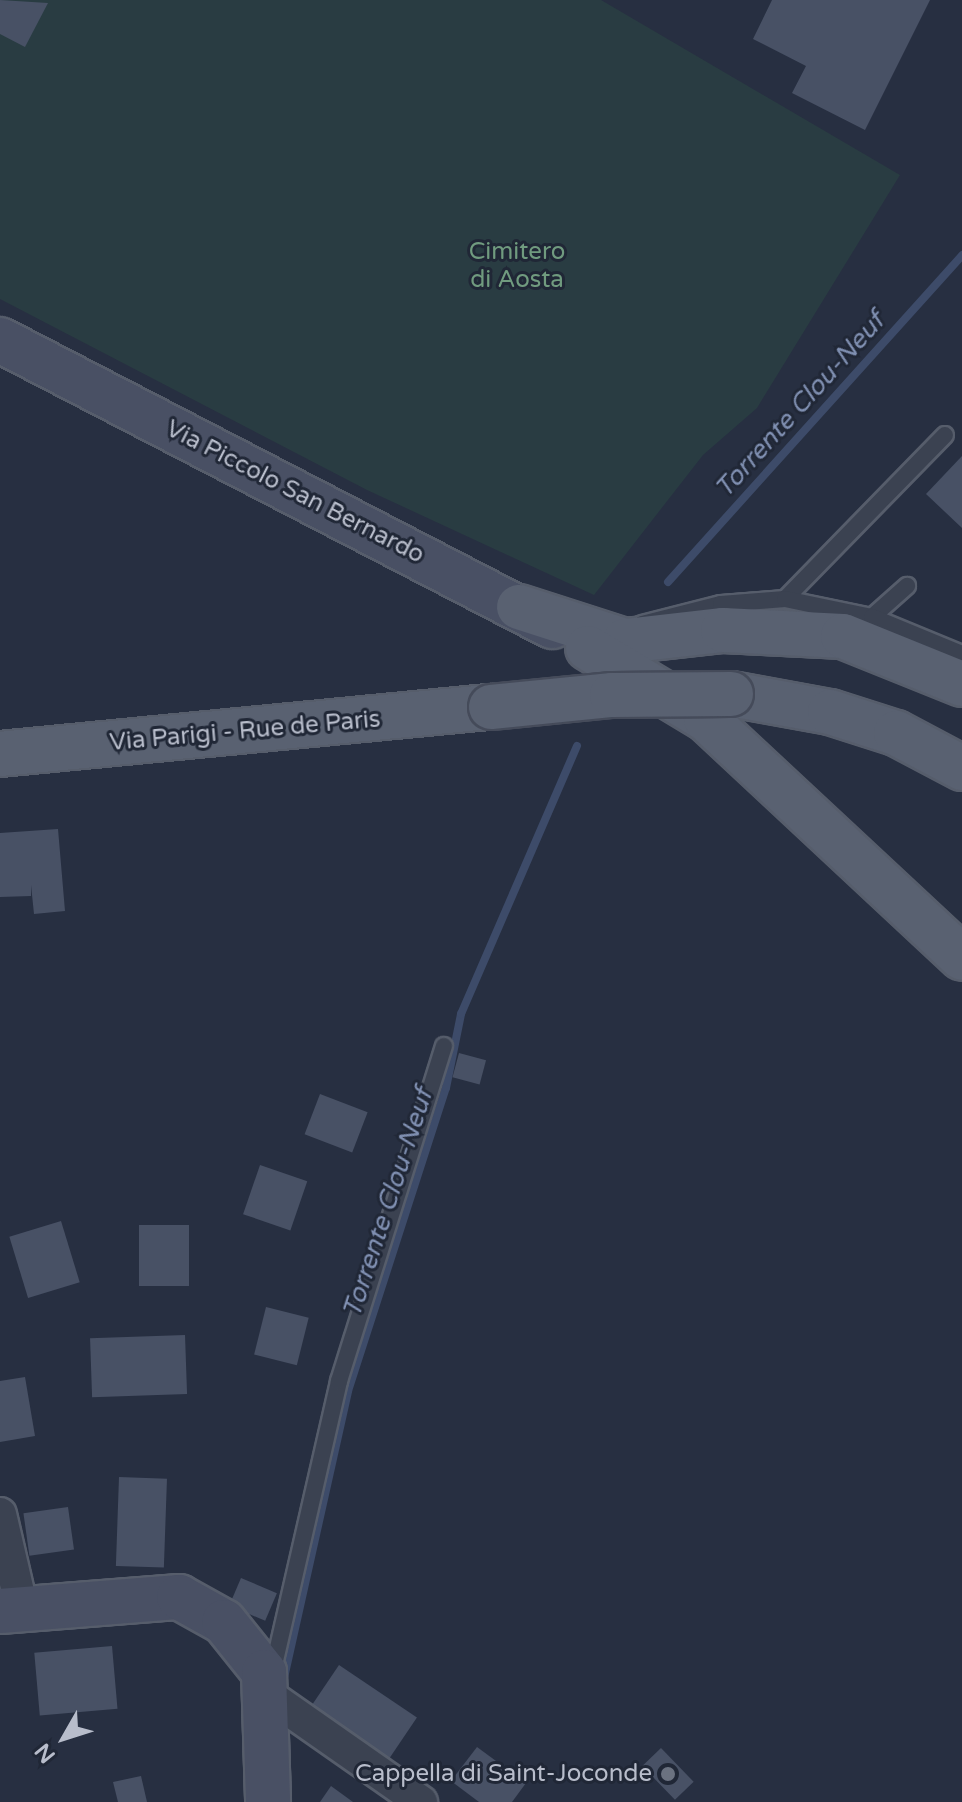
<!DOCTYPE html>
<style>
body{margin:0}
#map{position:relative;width:962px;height:1802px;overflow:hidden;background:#272f41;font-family:"Varela Round",sans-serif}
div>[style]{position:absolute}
.green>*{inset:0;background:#293c42}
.stream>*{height:8px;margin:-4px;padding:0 4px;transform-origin:4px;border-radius:4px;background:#3d4b69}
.building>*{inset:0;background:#485165;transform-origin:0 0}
.roads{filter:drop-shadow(2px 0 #565d6b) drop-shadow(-2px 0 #565d6b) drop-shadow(0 2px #565d6b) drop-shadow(0 -2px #565d6b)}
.lane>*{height:16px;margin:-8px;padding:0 8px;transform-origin:8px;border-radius:8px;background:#3b4251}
.street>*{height:32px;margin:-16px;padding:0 16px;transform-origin:16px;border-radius:16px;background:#3b4251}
.secondary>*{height:44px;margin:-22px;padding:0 22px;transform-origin:22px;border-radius:22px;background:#495064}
.primary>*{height:44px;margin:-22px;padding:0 22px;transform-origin:22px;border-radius:22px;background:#596171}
.bridges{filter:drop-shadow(2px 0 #454b5a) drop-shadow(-2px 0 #454b5a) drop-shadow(0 2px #454b5a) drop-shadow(0 -2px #454b5a)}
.primary-bridge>*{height:44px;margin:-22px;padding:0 22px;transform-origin:22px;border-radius:22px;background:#596171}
.dots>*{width:22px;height:22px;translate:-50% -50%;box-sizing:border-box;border:4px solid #202736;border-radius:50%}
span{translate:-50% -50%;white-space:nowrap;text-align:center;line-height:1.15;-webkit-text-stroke:6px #202736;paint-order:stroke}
.park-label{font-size:24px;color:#709b7f}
.street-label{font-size:24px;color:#b8bdcb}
.poi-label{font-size:24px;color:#b8bdcb}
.right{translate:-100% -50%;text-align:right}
.water-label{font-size:26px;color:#8090b2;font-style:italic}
.north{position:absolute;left:24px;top:1698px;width:80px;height:80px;-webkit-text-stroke:6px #202736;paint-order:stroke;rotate:231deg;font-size:22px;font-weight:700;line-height:32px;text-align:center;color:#b8bdcb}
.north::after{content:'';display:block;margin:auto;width:28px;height:36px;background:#b8bdcb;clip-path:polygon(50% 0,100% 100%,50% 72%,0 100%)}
</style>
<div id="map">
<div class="green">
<i style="clip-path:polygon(0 0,601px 0,900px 175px,757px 408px,703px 455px,594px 595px,367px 490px,0 299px)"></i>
</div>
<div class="stream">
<i style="left:668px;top:582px;width:440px;rotate:-48deg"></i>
<i style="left:284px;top:1678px;width:294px;rotate:-77.4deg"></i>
<i style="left:348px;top:1391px;width:318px;rotate:-72.1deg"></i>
<i style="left:446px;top:1088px;width:76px;rotate:-78.5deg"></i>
<i style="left:461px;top:1014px;width:292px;rotate:-66.6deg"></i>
</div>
<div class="building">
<i style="clip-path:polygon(0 0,48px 3px,25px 47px,0 34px)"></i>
<i style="clip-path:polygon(772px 0,930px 0,865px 130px,792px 93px,806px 66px,753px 39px)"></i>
<i style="clip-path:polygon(962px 456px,962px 528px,926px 494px)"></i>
<i style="clip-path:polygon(58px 829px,65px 911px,34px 914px,31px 885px,31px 896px,0 897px,0 833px)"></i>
<i style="left:459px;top:1053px;width:28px;height:25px;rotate:15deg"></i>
<i style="left:320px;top:1094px;width:51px;height:43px;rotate:21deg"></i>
<i style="left:260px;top:1165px;width:50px;height:52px;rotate:19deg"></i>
<i style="left:61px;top:1221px;width:64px;height:54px;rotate:73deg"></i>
<i style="left:139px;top:1225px;width:50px;height:61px"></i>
<i style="left:266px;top:1307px;width:44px;height:49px;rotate:14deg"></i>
<i style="left:185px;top:1335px;width:59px;height:95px;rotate:88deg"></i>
<i style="clip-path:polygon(25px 1377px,35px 1436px,0 1442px,0 1381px)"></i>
<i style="left:119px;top:1477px;width:48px;height:89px;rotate:2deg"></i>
<i style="left:68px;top:1507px;width:43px;height:45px;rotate:82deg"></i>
<i style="left:241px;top:1578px;width:39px;height:30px;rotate:23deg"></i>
<i style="left:112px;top:1646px;width:63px;height:78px;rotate:85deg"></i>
<i style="left:339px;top:1665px;width:94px;height:51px;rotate:34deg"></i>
<i style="clip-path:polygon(477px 1747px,526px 1783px,512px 1802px,479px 1802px,451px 1781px)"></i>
<i style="left:661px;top:1748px;width:47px;height:26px;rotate:46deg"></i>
<i style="clip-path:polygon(141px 1776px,147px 1802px,118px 1802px,113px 1782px)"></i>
<i style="clip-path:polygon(331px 1786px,353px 1802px,320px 1802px)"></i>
</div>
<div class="roads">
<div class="lane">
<i style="left:785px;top:599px;width:229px;rotate:-45.7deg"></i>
<i style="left:872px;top:617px;width:47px;rotate:-41.5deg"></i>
<i style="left:642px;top:624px;width:81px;rotate:-14.2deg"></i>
<i style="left:721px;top:604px;width:64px;rotate:-4.5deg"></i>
<i style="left:785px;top:599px;width:89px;rotate:11.7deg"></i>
<i style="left:872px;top:617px;width:97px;rotate:22.3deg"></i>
<i style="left:272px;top:1674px;width:301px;rotate:-77.1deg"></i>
<i style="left:339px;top:1381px;width:351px;rotate:-72.6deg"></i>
</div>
<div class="street">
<i style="left:0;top:1514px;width:98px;rotate:77deg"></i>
<i style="left:268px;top:1695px;width:187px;rotate:35deg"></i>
</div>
<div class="secondary">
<i style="left:0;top:340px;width:622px;rotate:27.39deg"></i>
<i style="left:0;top:1611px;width:180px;rotate:-4.5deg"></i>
<i style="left:179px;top:1597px;width:51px;rotate:29.1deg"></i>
<i style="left:224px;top:1622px;width:64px;rotate:51.3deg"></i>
<i style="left:264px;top:1672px;width:130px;rotate:88.2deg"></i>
</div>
<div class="primary">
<i style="left:519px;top:607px;width:111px;rotate:17.8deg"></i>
<i style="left:625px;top:641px;width:99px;rotate:-6.4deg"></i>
<i style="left:723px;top:630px;width:120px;rotate:2.9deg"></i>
<i style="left:843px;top:636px;width:128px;rotate:22deg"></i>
<i style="left:588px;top:648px;width:138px;rotate:31deg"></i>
<i style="left:706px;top:719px;width:350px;rotate:43deg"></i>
<i style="left:731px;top:694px;width:101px;rotate:10.3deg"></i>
<i style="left:830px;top:712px;width:69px;rotate:17.7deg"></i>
<i style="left:896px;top:733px;width:75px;rotate:27.9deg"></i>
<i style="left:0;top:754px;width:493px;rotate:-5.5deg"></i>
</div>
</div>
<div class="bridges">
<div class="primary-bridge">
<i style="left:491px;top:707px;width:122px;rotate:-5.7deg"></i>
<i style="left:612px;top:695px;width:119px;rotate:-0.5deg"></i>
</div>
</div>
<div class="dots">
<i style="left:668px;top:1774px;background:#6b7280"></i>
</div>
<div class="park-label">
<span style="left:517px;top:266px">Cimitero<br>di Aosta</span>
</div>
<div class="street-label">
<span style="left:295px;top:492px;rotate:27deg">Via Piccolo San Bernardo</span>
<span style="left:245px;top:731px;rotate:-5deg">Via Parigi - Rue de Paris</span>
</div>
<div class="poi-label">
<span class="right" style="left:652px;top:1774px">Cappella di Saint-Joconde</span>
</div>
<div class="water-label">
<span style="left:800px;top:405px;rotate:-48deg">Torrente Clou-Neuf</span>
<span style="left:388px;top:1203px;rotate:-72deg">Torrente Clou-Neuf</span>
</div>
<div class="north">N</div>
</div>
